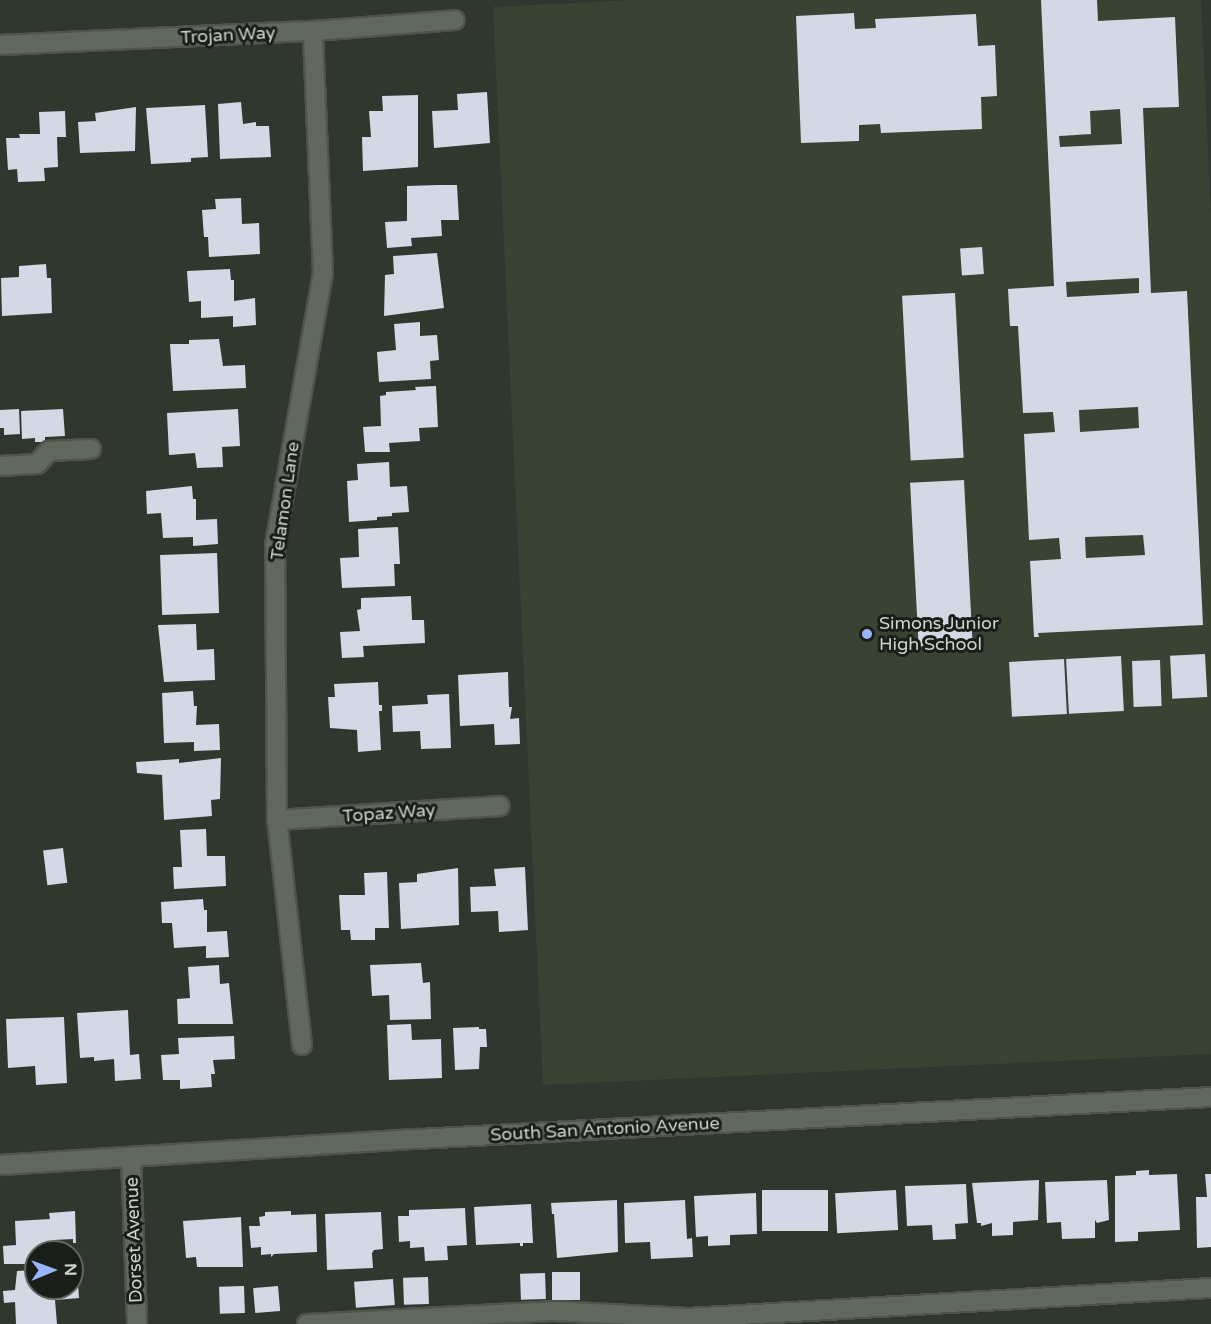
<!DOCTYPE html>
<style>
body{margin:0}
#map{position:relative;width:1211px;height:1324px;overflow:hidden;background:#30372e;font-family:"Varela Round",sans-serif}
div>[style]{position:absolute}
.built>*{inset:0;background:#384334}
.building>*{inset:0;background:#d2d8e4;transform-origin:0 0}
.roads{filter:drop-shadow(2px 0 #4f554d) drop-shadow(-2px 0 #4f554d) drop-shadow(0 2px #4f554d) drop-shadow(0 -2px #4f554d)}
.minor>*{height:18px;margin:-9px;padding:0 9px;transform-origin:9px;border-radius:9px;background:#61685e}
.dots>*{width:16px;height:16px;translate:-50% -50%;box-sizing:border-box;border:3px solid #1a1e19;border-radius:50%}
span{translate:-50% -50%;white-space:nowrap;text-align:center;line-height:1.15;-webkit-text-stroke:6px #1a1e19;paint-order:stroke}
.street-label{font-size:18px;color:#cfd3cd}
.poi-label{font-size:18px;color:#cfd3cd}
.left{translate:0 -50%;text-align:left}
.north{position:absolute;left:24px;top:1240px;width:60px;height:60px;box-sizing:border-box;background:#1a1e19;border:2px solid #626661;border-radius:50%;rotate:89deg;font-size:16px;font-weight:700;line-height:24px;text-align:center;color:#cfd3cd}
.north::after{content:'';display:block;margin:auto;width:21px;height:27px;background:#98b6fd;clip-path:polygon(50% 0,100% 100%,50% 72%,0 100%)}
</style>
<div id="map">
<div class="built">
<i style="clip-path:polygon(634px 0,1201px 0,1211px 214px,1211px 1054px,543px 1085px,493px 7px)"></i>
</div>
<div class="building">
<i style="clip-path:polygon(evenodd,1041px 0,1097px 0,1098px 21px,1175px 17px,1179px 107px,1143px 108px,1151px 293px,1187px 291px,1203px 625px,1038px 633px,1039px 637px,1034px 637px,1030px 561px,1061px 559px,1059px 538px,1029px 540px,1024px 434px,1055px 432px,1053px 412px,1023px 413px,1018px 326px,1010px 326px,1008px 289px,1054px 286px,1041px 0,1120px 109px,1122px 144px,1060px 147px,1059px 136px,1091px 134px,1090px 111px,1120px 109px,1041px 0,1139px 278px,1139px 293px,1067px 297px,1066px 282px,1139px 278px,1041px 0,1138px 407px,1139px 428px,1080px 432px,1079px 410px,1138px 407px,1041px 0,1143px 535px,1145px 555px,1086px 558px,1085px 537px,1143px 535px)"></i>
<i style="clip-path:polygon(854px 13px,855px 29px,876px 28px,875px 19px,976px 14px,978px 46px,995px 45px,997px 96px,981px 97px,982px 129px,881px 133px,880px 124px,859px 125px,859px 141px,801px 143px,796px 16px)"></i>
<i style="clip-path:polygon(487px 92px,490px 143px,434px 148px,432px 111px,458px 110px,457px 94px)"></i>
<i style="clip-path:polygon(418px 95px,418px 167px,363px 171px,362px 137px,371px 137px,369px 111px,383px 111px,382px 96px)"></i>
<i style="clip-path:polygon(241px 102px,243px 124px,256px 122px,256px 126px,269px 126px,271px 157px,220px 159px,218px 104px)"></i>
<i style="clip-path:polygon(205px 105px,208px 157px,191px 158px,191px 162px,151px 164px,146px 108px)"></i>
<i style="clip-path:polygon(136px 107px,135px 151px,80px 153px,78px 122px,96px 121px,95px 113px)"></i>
<i style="clip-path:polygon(65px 111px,66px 137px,57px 137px,58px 167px,44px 168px,45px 181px,18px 182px,17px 169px,8px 170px,6px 138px,20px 138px,19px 134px,40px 134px,39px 112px)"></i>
<i style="clip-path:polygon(438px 185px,457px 185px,459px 220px,441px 220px,442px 236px,411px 238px,412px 246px,387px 248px,385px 222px,407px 221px,407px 186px)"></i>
<i style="clip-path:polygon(241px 198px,242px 224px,259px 223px,260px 254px,209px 257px,208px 237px,204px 237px,202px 210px,216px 209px,215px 199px)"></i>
<i style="left:982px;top:247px;width:27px;height:22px;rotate:86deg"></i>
<i style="clip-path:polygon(437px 253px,444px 308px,384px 316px,385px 275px,394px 274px,393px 256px)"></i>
<i style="clip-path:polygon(46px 264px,47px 278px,51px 278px,52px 313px,2px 316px,1px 278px,19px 277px,19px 266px)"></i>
<i style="clip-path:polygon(230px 269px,231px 280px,234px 280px,234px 301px,255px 298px,256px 325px,233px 327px,233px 316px,201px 318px,201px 301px,189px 302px,187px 271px)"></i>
<i style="left:955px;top:293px;width:165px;height:53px;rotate:87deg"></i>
<i style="clip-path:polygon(420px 322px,420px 336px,437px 335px,439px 360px,430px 361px,431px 379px,379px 382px,377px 352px,396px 350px,394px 324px)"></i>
<i style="clip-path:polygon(219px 339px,223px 366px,245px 365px,246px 388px,173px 391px,170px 344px,189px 344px,189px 340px)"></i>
<i style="clip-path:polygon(436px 386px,438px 427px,419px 428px,420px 441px,389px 443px,390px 452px,365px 452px,363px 427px,381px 426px,380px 396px,386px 395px,386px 392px,416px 390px,415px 387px)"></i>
<i style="clip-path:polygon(19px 409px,20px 434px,4px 435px,4px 428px,0 428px,0 410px)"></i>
<i style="clip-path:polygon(63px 409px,65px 436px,45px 437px,45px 442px,35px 442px,35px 438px,22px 439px,21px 411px)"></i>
<i style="clip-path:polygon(238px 409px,240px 446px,222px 447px,223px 467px,197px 468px,195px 453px,169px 455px,167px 413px)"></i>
<i style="clip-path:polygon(389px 462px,390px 487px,407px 486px,409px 512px,392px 513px,392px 516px,377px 517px,377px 520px,349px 522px,347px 481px,358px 480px,357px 464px)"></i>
<i style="left:964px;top:480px;width:164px;height:54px;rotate:87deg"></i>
<i style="clip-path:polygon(192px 486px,193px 499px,196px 499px,196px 520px,217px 519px,218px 544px,193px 546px,193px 537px,163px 538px,161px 513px,147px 514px,146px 491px)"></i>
<i style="clip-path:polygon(398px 527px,400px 564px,394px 564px,395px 586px,342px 588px,340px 558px,359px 557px,358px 529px)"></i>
<i style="left:217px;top:553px;width:60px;height:57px;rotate:88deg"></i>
<i style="clip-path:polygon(411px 596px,412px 620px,424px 620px,425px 643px,363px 646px,364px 657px,342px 658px,340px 632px,360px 631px,357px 610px,361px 609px,361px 598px)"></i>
<i style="clip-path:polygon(196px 624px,197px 650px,214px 649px,215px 680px,164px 682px,158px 625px)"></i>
<i style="left:1205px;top:654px;width:43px;height:35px;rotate:87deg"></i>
<i style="left:1121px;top:656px;width:55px;height:55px;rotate:87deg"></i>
<i style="left:1064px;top:659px;width:55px;height:55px;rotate:87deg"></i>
<i style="left:1160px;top:660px;width:46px;height:28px;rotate:88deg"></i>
<i style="clip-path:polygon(508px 672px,509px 707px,512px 707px,510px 719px,519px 718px,520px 744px,495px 745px,494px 724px,460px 726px,458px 675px)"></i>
<i style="clip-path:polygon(378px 682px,379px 705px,382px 705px,382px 711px,379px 711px,381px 750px,358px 752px,357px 730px,330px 728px,328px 697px,335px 697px,334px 684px)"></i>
<i style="clip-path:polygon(193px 691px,194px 706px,197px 706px,196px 725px,219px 724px,220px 750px,194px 751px,194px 742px,164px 743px,162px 693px)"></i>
<i style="clip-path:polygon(449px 694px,451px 748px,421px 749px,420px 731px,393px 732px,392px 706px,428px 704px,427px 695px)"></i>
<i style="clip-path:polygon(221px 758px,220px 799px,211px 800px,212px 816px,164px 820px,162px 775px,137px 773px,136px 762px,179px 759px,179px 763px)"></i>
<i style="clip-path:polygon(206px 829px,207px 856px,225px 856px,226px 886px,174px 889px,173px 867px,182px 867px,180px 830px)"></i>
<i style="left:63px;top:848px;width:35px;height:20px;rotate:83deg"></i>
<i style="clip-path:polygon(525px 867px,528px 930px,499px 932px,498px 911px,471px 912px,470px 887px,496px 886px,494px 869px)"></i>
<i style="clip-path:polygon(458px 868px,459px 925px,401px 929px,399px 883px,417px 882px,417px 874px)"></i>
<i style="clip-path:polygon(387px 872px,389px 928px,375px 928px,375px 940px,351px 940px,350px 930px,341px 930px,339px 895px,365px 895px,364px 873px)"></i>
<i style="clip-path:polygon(203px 899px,204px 910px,207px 910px,207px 932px,227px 931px,229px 957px,206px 958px,206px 946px,174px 948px,172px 923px,162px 923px,161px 902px)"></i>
<i style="clip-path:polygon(421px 963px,423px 983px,430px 982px,431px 1019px,390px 1020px,389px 995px,372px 996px,370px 965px)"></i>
<i style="clip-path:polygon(219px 965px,220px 984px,229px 983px,233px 1024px,178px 1024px,177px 999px,190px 998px,188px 967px)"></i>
<i style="clip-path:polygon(128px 1010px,130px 1055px,139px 1054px,141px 1079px,115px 1081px,114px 1059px,94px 1061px,94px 1057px,80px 1058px,77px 1013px)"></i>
<i style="clip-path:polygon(64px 1017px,67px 1083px,36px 1085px,35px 1066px,8px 1068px,6px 1019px)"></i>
<i style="clip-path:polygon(411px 1024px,412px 1040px,441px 1039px,442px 1078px,389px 1080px,387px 1025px)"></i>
<i style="clip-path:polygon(479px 1027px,479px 1029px,486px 1029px,487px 1047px,480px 1047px,479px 1069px,455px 1070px,453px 1028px)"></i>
<i style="clip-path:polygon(234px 1036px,235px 1059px,213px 1060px,215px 1074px,211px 1074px,212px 1087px,180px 1089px,180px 1080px,163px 1080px,161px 1055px,179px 1054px,178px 1038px)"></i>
<i style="clip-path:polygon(1149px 1170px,1149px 1175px,1177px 1174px,1180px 1230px,1138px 1232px,1138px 1241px,1115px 1242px,1115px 1176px,1136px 1175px,1136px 1171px)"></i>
<i style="clip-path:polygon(1205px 1174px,1211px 1174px,1211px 1247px,1197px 1248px,1196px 1197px,1207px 1197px)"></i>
<i style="clip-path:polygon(1039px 1180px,1038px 1220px,1013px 1222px,1013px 1235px,992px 1236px,992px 1223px,981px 1226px,981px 1223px,977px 1223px,972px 1183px)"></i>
<i style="clip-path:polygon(1107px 1180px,1109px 1220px,1097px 1223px,1095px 1220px,1095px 1238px,1062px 1239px,1061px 1222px,1047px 1223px,1045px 1182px)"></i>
<i style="clip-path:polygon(966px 1184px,968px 1223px,955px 1224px,956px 1239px,933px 1240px,932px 1225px,907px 1226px,905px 1186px)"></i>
<i style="left:828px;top:1190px;width:41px;height:66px;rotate:90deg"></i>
<i style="left:896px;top:1190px;width:40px;height:61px;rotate:87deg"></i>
<i style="clip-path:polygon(756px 1193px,757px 1234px,730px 1235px,730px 1245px,708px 1246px,708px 1236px,696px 1237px,694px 1196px)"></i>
<i style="clip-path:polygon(617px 1200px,618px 1252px,557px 1258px,554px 1214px,552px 1214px,551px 1203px)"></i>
<i style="clip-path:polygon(685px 1200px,687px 1239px,692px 1238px,693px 1257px,651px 1259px,650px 1242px,625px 1243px,624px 1203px)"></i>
<i style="clip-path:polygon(531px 1204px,533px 1243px,523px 1243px,523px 1246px,520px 1246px,520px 1243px,476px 1245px,474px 1207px)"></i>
<i style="clip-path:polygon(465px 1208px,467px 1245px,447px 1246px,448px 1260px,425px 1261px,424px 1247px,410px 1248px,410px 1241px,399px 1242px,398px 1216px,409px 1216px,409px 1210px)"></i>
<i style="clip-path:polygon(75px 1211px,76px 1243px,73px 1243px,73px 1239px,54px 1240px,55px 1252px,36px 1252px,36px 1264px,4px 1264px,3px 1246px,16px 1245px,15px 1221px,50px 1219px,49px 1213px)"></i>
<i style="clip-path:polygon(291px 1211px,291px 1215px,316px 1214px,317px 1252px,274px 1254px,271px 1257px,271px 1254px,261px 1255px,261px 1247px,251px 1248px,249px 1226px,260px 1226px,259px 1217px,265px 1216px,265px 1212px)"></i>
<i style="clip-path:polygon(381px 1212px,383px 1249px,374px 1250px,372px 1253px,373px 1268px,327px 1270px,325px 1214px)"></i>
<i style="clip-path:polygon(241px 1217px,243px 1267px,197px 1267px,196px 1257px,186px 1258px,183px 1221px)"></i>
<i style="clip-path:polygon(72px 1269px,77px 1269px,79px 1298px,55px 1300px,57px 1324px,16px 1324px,15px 1302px,4px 1303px,3px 1291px,15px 1290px,17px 1271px,36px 1270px,36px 1288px,72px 1288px)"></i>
<i style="left:552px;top:1272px;width:28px;height:28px"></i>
<i style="left:545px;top:1273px;width:26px;height:25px;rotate:88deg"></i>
<i style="left:428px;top:1277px;width:27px;height:25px;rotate:88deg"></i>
<i style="left:393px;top:1279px;width:26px;height:39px;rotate:86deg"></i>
<i style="left:244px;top:1286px;width:27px;height:25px;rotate:88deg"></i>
<i style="left:278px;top:1286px;width:25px;height:25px;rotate:85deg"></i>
</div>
<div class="roads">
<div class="minor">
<i style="left:0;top:45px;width:313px;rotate:-2.6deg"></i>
<i style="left:313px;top:31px;width:142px;rotate:-4.4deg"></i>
<i style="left:0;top:466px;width:37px;rotate:-3deg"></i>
<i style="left:37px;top:464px;width:18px;rotate:-47deg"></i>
<i style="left:49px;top:451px;width:42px;rotate:-2.7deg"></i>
<i style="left:277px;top:820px;width:223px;rotate:-3.6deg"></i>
<i style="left:302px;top:1045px;width:226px;rotate:-96.3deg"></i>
<i style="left:277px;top:820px;width:275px;rotate:-90.4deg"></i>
<i style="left:275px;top:545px;width:276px;rotate:-80deg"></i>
<i style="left:323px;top:273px;width:242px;rotate:-92.4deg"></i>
<i style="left:131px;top:1157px;width:167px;rotate:87.9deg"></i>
<i style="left:0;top:1165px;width:419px;rotate:-3.6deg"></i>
<i style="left:418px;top:1139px;width:794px;rotate:-3.03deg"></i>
<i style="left:307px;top:1324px;width:246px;rotate:-3deg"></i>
<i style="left:553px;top:1311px;width:134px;rotate:3deg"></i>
<i style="left:687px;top:1318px;width:525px;rotate:-3.28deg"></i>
</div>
</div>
<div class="dots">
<i style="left:867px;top:634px;background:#98b6fd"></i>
</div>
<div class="street-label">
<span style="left:228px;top:35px;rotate:-3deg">Trojan Way</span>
<span style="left:285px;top:501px;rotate:-82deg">Telamon Lane</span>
<span style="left:389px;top:813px;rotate:-4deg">Topaz Way</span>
<span style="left:605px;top:1129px;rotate:-3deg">South San Antonio Avenue</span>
<span style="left:134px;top:1240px;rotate:-92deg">Dorset Avenue</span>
</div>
<div class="poi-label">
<span class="left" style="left:879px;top:634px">Simons Junior<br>High School</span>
</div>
<div class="north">N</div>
</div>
